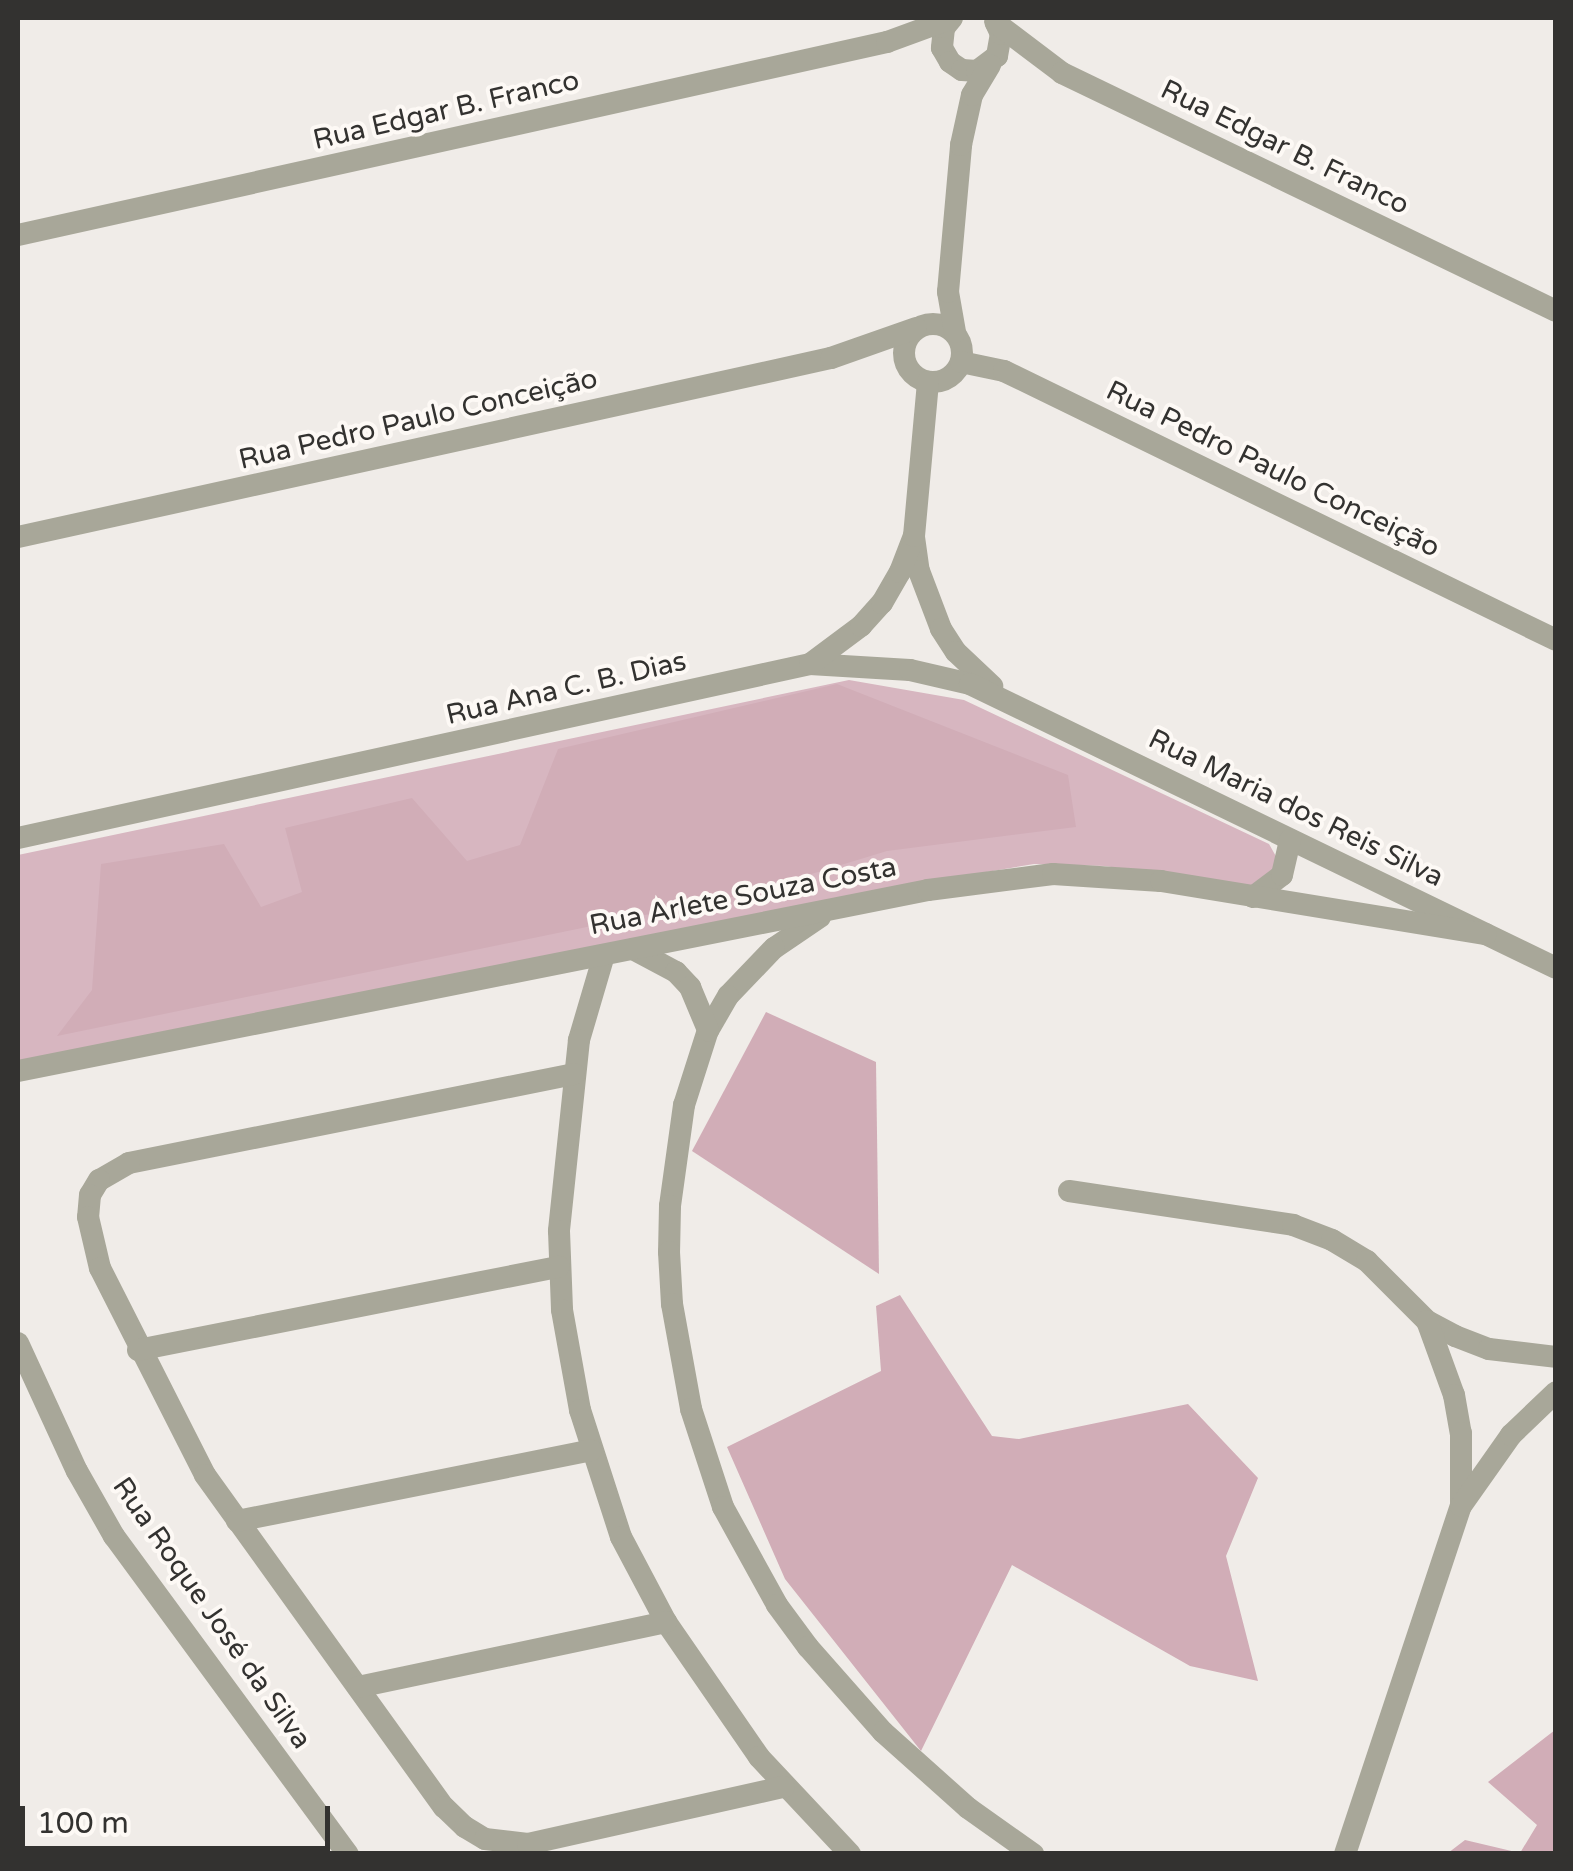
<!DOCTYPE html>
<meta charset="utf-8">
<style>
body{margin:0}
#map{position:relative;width:1573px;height:1871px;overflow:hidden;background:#f0ece8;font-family:"Varela Round",sans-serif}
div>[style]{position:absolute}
.green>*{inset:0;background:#d7b6c0}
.forest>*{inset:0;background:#d1adb7}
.street>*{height:22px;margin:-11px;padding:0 11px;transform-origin:11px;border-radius:11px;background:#a8a799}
.street>.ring{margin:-11px;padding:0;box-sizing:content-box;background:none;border:22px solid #a8a799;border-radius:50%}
span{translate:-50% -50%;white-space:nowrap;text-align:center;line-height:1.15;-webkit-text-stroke:8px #fdf9f5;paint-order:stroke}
.street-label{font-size:28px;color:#333230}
.frame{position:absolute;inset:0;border:20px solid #333230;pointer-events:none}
.scale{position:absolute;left:20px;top:1806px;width:310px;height:45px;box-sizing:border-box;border:5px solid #333230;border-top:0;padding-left:12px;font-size:30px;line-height:35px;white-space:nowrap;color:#333230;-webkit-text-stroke:8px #fdf9f5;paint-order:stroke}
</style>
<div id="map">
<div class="green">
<i style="clip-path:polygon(849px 680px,964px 700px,1269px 844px,1278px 860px,1268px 881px,1250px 889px,1105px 866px,1034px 864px,909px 885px,18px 1063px,18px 855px)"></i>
</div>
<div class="forest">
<i style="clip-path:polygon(837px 684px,1068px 775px,1076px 827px,887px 851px,742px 895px,57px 1036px,92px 990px,101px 864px,224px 844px,261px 907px,302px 892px,285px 828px,412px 798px,467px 861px,520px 845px,558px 749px)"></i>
<i style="clip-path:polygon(766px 1012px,876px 1062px,879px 1274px,692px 1151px)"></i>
<i style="clip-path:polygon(900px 1295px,992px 1436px,1019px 1439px,1188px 1404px,1258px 1478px,1226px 1556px,1258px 1681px,1190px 1666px,1012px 1565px,921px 1751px,785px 1579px,727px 1447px,881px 1371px,876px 1306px)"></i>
<i style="clip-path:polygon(1555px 1730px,1555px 1853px,1448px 1853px,1465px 1840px,1520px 1853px,1537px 1825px,1488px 1782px)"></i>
</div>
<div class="street">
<i style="left:952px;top:18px;width:13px;rotate:129deg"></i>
<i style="left:944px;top:28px;width:20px;rotate:96deg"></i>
<i style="left:942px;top:48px;width:16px;rotate:60deg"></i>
<i style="left:950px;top:62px;width:14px;rotate:34deg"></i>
<i style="left:962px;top:70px;width:15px;rotate:4deg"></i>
<i style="left:977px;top:71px;width:25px;rotate:-37deg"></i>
<i style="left:997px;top:56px;width:22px;rotate:-80deg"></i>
<i style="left:1001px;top:34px;width:14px;rotate:-115deg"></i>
<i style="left:996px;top:23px;width:83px;rotate:37.1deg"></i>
<i style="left:1062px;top:73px;width:548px;rotate:25.72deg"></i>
<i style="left:18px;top:235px;width:890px;rotate:-12.52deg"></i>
<i style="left:887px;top:42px;width:67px;rotate:-20.1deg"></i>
<i class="ring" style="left:904px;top:324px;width:36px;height:36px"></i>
<i style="left:955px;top:332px;width:41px;rotate:-99.9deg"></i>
<i style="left:948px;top:292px;width:148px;rotate:-84.9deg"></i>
<i style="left:961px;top:145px;width:51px;rotate:-77.6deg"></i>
<i style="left:972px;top:95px;width:35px;rotate:-59deg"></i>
<i style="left:961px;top:362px;width:44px;rotate:11.8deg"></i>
<i style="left:1004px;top:371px;width:614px;rotate:25.98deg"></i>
<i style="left:18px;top:537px;width:832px;rotate:-12.42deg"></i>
<i style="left:831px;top:358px;width:90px;rotate:-19.4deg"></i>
<i style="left:914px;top:537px;width:34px;rotate:82deg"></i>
<i style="left:919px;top:571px;width:62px;rotate:69.2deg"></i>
<i style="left:941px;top:629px;width:27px;rotate:57deg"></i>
<i style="left:956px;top:652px;width:50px;rotate:43.4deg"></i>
<i style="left:810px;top:664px;width:100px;rotate:3.4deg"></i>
<i style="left:910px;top:670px;width:62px;rotate:13.1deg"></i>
<i style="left:970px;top:684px;width:651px;rotate:25.86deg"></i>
<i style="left:18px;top:838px;width:811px;rotate:-12.39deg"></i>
<i style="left:810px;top:664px;width:64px;rotate:-36.7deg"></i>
<i style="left:861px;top:626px;width:31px;rotate:-48deg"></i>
<i style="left:882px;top:603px;width:36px;rotate:-60deg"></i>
<i style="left:900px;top:572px;width:39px;rotate:-69deg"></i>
<i style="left:914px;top:536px;width:155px;rotate:-84.8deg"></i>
<i style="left:1253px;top:897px;width:36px;rotate:-37deg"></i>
<i style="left:1282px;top:875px;width:36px;rotate:-77deg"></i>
<i style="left:820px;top:917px;width:55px;rotate:146deg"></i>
<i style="left:774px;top:948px;width:66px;rotate:133.8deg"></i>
<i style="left:728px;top:996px;width:39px;rotate:120deg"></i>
<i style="left:708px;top:1030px;width:79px;rotate:107.7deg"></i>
<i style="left:684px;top:1105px;width:102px;rotate:97.9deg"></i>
<i style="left:670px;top:1206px;width:46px;rotate:91.2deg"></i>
<i style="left:669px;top:1252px;width:52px;rotate:86.7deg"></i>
<i style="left:672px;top:1304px;width:107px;rotate:79.7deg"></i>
<i style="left:691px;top:1409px;width:103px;rotate:71.9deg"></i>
<i style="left:723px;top:1507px;width:112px;rotate:61.1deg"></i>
<i style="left:777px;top:1605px;width:52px;rotate:53.6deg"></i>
<i style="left:808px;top:1647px;width:113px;rotate:48.6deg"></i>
<i style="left:883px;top:1732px;width:114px;rotate:41.8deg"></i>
<i style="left:968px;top:1808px;width:80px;rotate:35.3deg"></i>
<i style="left:633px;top:949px;width:49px;rotate:28.1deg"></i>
<i style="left:676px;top:972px;width:21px;rotate:47deg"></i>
<i style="left:690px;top:987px;width:47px;rotate:67.3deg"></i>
<i style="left:604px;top:955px;width:89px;rotate:106.4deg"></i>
<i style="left:579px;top:1040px;width:192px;rotate:96deg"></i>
<i style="left:559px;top:1231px;width:79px;rotate:87.8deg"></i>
<i style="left:562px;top:1310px;width:102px;rotate:79.8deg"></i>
<i style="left:580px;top:1410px;width:133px;rotate:72.1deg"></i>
<i style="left:621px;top:1537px;width:96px;rotate:62.1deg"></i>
<i style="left:666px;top:1622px;width:164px;rotate:55.4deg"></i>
<i style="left:759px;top:1757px;width:133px;rotate:46.8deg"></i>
<i style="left:18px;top:1071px;width:928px;rotate:-11.25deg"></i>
<i style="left:928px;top:890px;width:126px;rotate:-7.3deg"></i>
<i style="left:1053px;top:874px;width:108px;rotate:3.7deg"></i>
<i style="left:1161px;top:881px;width:329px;rotate:9.3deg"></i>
<i style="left:574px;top:1074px;width:454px;rotate:168.7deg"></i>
<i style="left:129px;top:1163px;width:34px;rotate:150deg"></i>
<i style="left:99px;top:1180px;width:17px;rotate:121deg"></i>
<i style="left:90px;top:1195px;width:22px;rotate:95deg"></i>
<i style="left:88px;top:1217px;width:52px;rotate:76.8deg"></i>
<i style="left:100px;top:1268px;width:232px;rotate:63.1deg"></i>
<i style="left:205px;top:1475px;width:409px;rotate:54.3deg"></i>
<i style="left:444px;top:1807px;width:29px;rotate:44deg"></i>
<i style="left:465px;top:1827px;width:23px;rotate:31deg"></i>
<i style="left:485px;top:1839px;width:43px;rotate:6.6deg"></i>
<i style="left:528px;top:1844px;width:262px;rotate:-12.6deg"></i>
<i style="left:1069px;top:1191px;width:227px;rotate:8.6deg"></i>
<i style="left:1293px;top:1225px;width:42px;rotate:21deg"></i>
<i style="left:1332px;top:1240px;width:41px;rotate:31deg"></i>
<i style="left:1367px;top:1261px;width:85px;rotate:45deg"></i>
<i style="left:1427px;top:1321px;width:32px;rotate:28deg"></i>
<i style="left:1455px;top:1336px;width:36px;rotate:21deg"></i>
<i style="left:1489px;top:1349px;width:67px;rotate:6.8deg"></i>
<i style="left:1427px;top:1321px;width:79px;rotate:70deg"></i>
<i style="left:1454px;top:1395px;width:39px;rotate:80deg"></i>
<i style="left:1461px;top:1433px;width:69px;rotate:90deg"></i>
<i style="left:18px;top:1343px;width:141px;rotate:65.3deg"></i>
<i style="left:77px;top:1471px;width:75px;rotate:60.4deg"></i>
<i style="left:114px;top:1536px;width:395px;rotate:53.7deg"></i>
<i style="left:138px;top:1350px;width:429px;rotate:-11.2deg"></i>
<i style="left:237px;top:1521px;width:361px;rotate:-11.3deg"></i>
<i style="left:358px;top:1687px;width:315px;rotate:-11.9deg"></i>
<i style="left:1345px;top:1854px;width:367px;rotate:-71.6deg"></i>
<i style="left:1461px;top:1506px;width:87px;rotate:-54.8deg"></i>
<i style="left:1511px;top:1435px;width:62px;rotate:-43.7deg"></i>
</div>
<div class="street-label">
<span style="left:446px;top:110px;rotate:-13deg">Rua Edgar B. Franco</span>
<span style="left:1285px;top:147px;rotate:26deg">Rua Edgar B. Franco</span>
<span style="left:418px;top:419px;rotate:-13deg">Rua Pedro Paulo Conceição</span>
<span style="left:1273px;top:469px;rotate:26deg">Rua Pedro Paulo Conceição</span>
<span style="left:566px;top:688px;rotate:-13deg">Rua Ana C. B. Dias</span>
<span style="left:1296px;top:808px;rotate:26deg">Rua Maria dos Reis Silva</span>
<span style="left:743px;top:896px;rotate:-11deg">Rua Arlete Souza Costa</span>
<span style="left:212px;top:1613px;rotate:55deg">Rua Roque José da Silva</span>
</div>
<div class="frame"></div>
<div class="scale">100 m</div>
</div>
